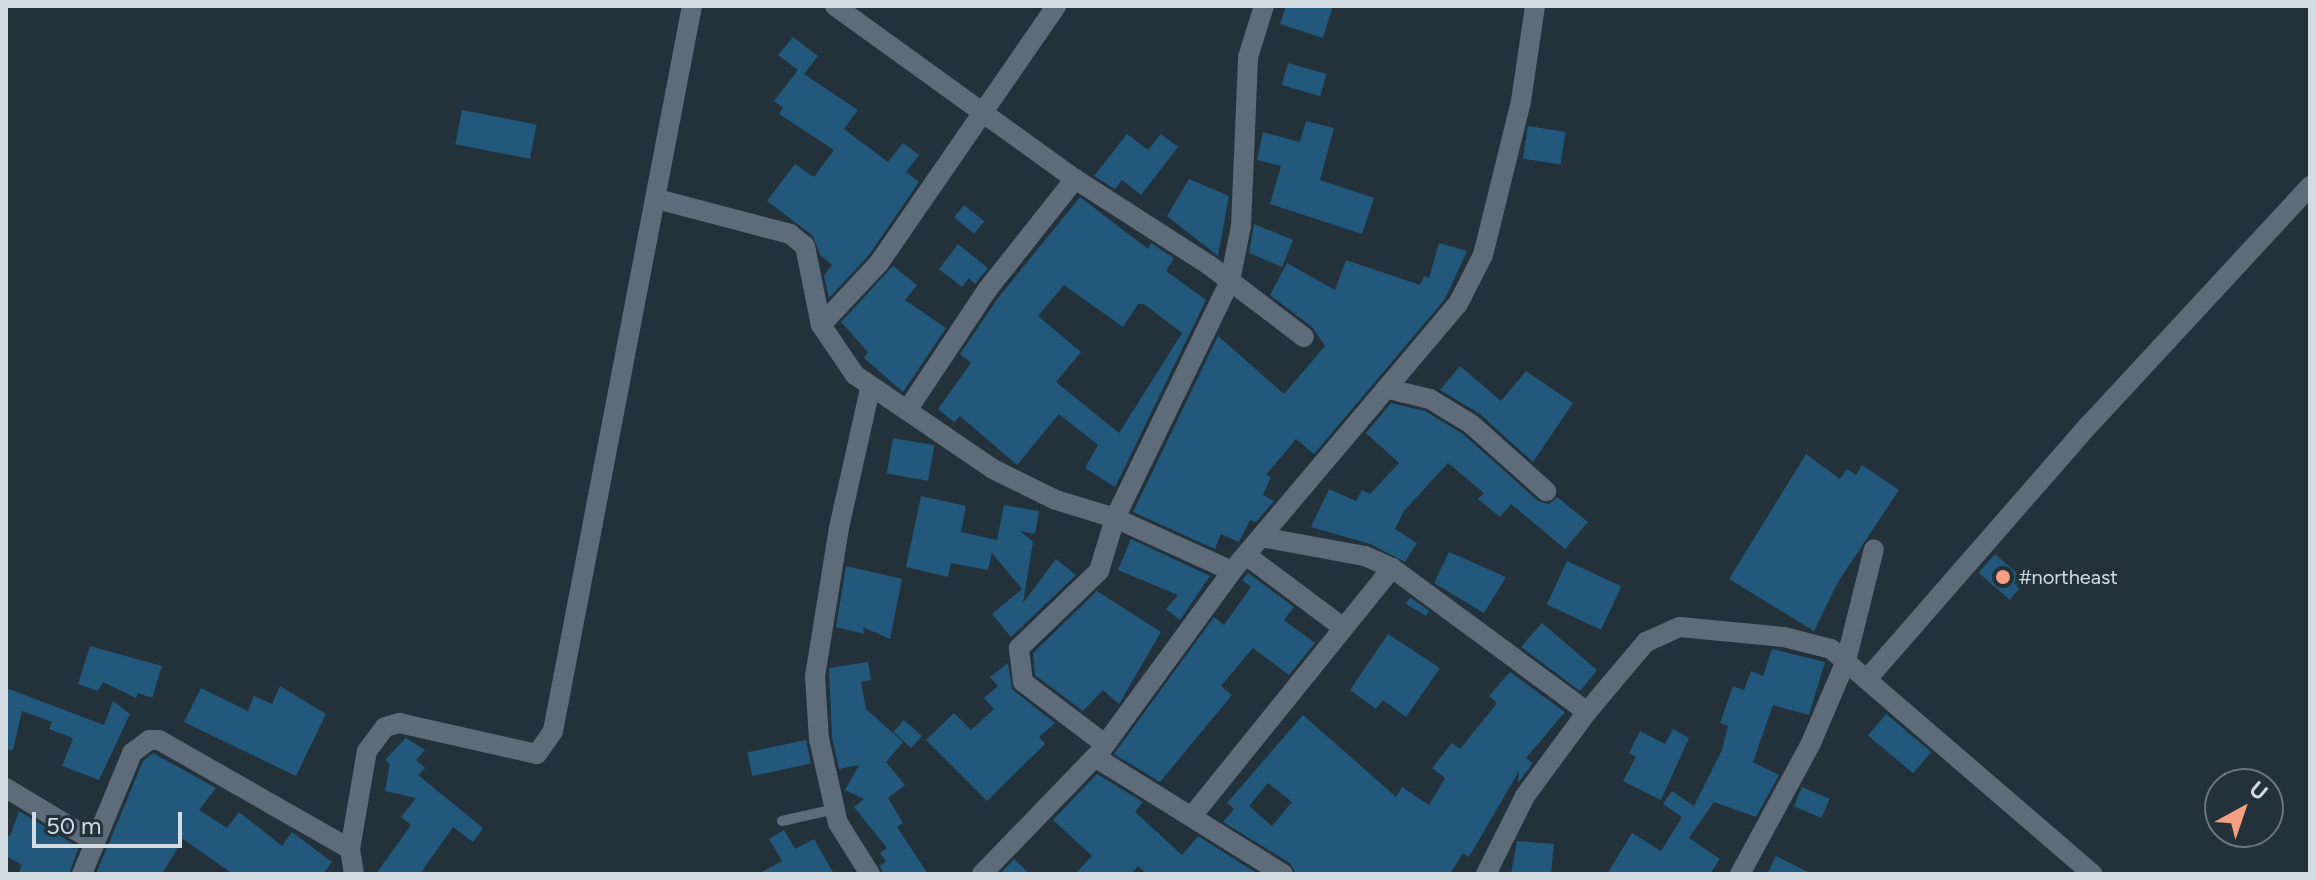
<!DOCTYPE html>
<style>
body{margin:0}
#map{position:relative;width:2316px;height:880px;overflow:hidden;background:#23313b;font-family:Figtree,sans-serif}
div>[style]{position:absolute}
.building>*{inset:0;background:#21587b;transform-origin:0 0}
.service>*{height:10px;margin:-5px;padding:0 5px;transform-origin:5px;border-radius:5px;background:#5d6c78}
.minor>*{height:20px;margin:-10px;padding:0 10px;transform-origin:10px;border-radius:10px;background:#5d6c78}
.dots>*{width:22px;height:22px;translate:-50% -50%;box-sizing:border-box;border:4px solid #23313b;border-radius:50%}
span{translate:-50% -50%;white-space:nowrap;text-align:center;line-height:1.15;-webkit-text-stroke:8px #23313b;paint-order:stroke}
.poi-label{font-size:20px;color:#d4dce3}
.left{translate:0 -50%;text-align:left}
.frame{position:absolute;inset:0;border:8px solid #d4dce3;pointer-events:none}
.north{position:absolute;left:2204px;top:768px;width:80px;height:80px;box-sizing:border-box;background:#23313b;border:2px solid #6a757e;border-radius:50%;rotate:40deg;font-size:22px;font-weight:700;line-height:32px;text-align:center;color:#d4dce3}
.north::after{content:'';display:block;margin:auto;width:28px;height:36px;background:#f39f82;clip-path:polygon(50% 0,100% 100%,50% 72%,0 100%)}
.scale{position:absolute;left:32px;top:812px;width:150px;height:36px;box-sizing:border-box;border:4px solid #d4dce3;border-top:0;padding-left:10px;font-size:24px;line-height:28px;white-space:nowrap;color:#d4dce3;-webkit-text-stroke:6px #23313b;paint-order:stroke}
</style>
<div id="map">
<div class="building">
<i style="clip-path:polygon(1286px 6px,1333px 6px,1323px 38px,1280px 24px)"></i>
<i style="clip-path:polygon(793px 37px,818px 56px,804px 74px,858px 110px,844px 129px,888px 162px,903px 143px,919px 155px,906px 172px,919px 182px,869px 255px,829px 298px,824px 276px,832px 265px,820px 255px,813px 236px,767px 201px,795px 164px,814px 177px,834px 150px,779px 114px,783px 108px,774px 101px,798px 70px,778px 55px)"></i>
<i style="left:1288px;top:63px;width:40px;height:23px;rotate:16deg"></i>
<i style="left:462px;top:110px;width:76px;height:35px;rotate:11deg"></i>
<i style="clip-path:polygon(1306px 121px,1334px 128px,1320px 180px,1374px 198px,1362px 234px,1270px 204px,1281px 166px,1257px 160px,1263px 132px,1300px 142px)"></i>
<i style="left:1528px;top:126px;width:38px;height:33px;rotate:9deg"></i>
<i style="clip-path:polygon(1127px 134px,1148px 150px,1161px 134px,1178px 147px,1141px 195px,1122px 180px,1115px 189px,1094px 176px)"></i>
<i style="clip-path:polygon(1189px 179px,1229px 196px,1218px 256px,1167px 216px)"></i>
<i style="clip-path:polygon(evenodd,1080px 197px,1148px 249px,1151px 243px,1174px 258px,1166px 271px,1206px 300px,1115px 487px,1085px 468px,1098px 445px,1059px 414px,1017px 465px,960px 416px,954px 422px,938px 409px,971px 363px,960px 354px,998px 298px,1080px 197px,1064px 285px,1123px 327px,1138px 304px,1144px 304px,1182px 333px,1119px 433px,1056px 382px,1081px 352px,1038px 316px,1064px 285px)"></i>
<i style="left:964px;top:205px;width:26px;height:16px;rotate:39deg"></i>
<i style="clip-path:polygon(1254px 224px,1293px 240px,1282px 267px,1249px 253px)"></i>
<i style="clip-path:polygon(1439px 243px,1467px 251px,1445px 299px,1314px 454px,1296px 439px,1266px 475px,1271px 477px,1263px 495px,1274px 501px,1256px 522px,1250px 520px,1239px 542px,1221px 534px,1215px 549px,1133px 512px,1218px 336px,1284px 394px,1325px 346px,1312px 327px,1270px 295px,1287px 263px,1335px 290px,1346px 260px,1420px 285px,1424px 276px,1429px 278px)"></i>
<i style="clip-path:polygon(958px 244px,988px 268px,975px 284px,969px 278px,962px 287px,939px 269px)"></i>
<i style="clip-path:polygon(893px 266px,917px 285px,905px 300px,946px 328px,903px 392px,864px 358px,868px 352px,841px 322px)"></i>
<i style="clip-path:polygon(1460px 366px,1501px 401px,1526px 371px,1573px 403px,1533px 462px,1480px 414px,1440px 390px)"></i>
<i style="clip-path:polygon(1391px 403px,1425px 411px,1463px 434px,1538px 501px,1549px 504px,1557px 497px,1588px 522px,1565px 549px,1511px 504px,1500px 517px,1478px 499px,1484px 493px,1448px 463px,1404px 511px,1395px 529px,1417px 543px,1405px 562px,1370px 544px,1311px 527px,1329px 489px,1356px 501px,1362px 490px,1370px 494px,1399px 463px,1366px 433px)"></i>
<i style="left:893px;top:438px;width:42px;height:36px;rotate:10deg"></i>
<i style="clip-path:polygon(1806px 454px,1840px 479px,1847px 469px,1856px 475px,1862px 465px,1899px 490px,1838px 582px,1814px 631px,1729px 579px)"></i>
<i style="clip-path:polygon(921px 496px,966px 506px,961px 532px,997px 540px,1004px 505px,1039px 511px,1035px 534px,1020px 531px,1033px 542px,1023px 603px,1056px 559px,1076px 575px,1011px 637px,992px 614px,1022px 589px,992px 553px,988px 570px,951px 563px,948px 577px,906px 567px)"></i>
<i style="clip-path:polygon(1131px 539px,1210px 576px,1180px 620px,1166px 609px,1178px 595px,1118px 570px)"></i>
<i style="clip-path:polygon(1449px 552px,1506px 577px,1484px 613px,1434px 583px)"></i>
<i style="left:1995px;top:554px;width:41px;height:25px;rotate:41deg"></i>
<i style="left:1567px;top:561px;width:60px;height:48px;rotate:25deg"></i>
<i style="clip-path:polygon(846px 566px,902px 579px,890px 639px,863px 627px,864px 634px,836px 627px)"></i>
<i style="clip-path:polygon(1248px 573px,1294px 607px,1284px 620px,1315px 643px,1289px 675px,1253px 648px,1221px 686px,1232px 695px,1160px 782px,1114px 754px,1214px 617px,1224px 625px,1251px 587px,1242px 580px)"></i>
<i style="clip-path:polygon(1097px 591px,1161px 632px,1119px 704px,1103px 690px,1083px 711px,1035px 675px,1033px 653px)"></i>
<i style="clip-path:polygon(1410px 597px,1429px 611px,1426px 616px,1406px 604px)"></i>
<i style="clip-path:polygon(1542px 623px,1597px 670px,1580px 691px,1521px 647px)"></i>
<i style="clip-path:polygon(1388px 634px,1440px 668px,1406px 717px,1383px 700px,1376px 709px,1350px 690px)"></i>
<i style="clip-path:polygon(90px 646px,162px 666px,152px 698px,138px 693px,136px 698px,103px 682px,98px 691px,78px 684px)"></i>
<i style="clip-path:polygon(1772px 649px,1825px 662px,1809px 715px,1773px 705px,1753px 762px,1779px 775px,1756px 817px,1714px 802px,1689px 838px,1720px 859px,1710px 874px,1607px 874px,1632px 833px,1661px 851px,1682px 817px,1663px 804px,1672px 791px,1694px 806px,1722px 750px,1728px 726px,1720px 723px,1733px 686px,1744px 690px,1751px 671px,1763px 676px)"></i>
<i style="clip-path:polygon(868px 662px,871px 680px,861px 682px,866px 709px,903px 742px,886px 762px,905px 785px,888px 798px,903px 823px,897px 827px,928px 874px,883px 874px,880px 866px,886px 861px,880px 853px,887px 848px,854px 807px,864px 799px,845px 790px,859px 765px,839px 769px,832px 737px,829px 668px)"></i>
<i style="clip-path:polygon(1008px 663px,1012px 689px,1055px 723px,1039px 737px,1045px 744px,987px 801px,926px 740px,954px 713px,971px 730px,994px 709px,984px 698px,998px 686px,990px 677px)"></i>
<i style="clip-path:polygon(evenodd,1510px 672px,1565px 712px,1526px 758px,1533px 763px,1518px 783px,1519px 771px,1469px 857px,1463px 853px,1450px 874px,1296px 874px,1290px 863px,1223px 822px,1234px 809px,1227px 803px,1303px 715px,1396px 797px,1402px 787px,1429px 805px,1445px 778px,1432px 768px,1452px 743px,1460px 749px,1497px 703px,1489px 696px,1510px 672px,1268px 783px,1292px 802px,1272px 826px,1249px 806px,1268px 783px)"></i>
<i style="clip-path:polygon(280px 686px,326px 714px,296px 776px,184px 722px,201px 688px,248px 711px,254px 696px,272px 704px)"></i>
<i style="clip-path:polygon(6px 688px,104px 725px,113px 701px,130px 714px,99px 780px,62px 766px,73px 738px,49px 729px,52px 722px,22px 711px,13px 750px,6px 749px)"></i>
<i style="left:1886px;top:714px;width:59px;height:28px;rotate:40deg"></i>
<i style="left:904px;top:720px;width:24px;height:16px;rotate:42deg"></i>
<i style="clip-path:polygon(1673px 729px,1689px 738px,1661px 800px,1623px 781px,1636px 757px,1629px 753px,1640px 731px,1665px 744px)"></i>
<i style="clip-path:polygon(406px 738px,425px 750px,416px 760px,425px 768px,418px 775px,483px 828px,473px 842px,453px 827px,420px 874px,376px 874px,411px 825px,401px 817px,416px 798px,385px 791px,390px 764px,385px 760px)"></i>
<i style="left:806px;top:740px;width:24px;height:60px;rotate:78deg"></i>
<i style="clip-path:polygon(153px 753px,216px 788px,199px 810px,227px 828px,239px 812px,282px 846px,292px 832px,332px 862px,323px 874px,233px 874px,183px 839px,162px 874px,96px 874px,143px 761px)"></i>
<i style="clip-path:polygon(1097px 774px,1143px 802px,1135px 812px,1182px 855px,1198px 836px,1258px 874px,1147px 874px,1138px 866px,1131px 874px,1075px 874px,1092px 856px,1053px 820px)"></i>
<i style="left:1802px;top:787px;width:30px;height:21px;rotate:23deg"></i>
<i style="clip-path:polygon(19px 811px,75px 845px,73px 849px,79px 847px,69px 874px,18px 874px,22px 865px,6px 856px,6px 835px,10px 836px)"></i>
<i style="clip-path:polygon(784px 830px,795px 849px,814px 839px,834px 874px,758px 874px,782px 861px,769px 839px)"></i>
<i style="clip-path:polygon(1517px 841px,1554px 844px,1551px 874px,1511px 874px)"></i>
<i style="clip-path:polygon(1776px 856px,1812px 874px,1767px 874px)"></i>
<i style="clip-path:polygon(1014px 859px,1030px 874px,1000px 874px)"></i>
</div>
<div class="service">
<i style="left:782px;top:821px;width:54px;rotate:-12.8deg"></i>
</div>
<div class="minor">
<i style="left:835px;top:6px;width:296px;rotate:35.8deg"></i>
<i style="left:1075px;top:179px;width:159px;rotate:32.7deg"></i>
<i style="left:1209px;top:265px;width:119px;rotate:37.2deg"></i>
<i style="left:657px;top:199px;width:138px;rotate:14.7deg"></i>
<i style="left:790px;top:234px;width:19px;rotate:39deg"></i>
<i style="left:805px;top:246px;width:81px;rotate:78.6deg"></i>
<i style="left:821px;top:325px;width:60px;rotate:55.8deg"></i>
<i style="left:855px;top:375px;width:167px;rotate:34.3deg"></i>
<i style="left:993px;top:469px;width:70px;rotate:26.2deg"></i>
<i style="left:1056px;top:500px;width:62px;rotate:17deg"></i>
<i style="left:1115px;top:518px;width:128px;rotate:24.4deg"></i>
<i style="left:821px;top:325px;width:85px;rotate:-46.9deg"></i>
<i style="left:879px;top:263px;width:312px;rotate:-55.4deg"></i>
<i style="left:870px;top:389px;width:142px;rotate:102.6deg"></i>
<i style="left:839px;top:528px;width:150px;rotate:99.2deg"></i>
<i style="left:815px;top:676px;width:63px;rotate:86.4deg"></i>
<i style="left:819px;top:739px;width:86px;rotate:77.3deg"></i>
<i style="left:838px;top:823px;width:60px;rotate:57.9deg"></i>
<i style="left:1389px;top:389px;width:42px;rotate:13.7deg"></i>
<i style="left:1430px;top:399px;width:48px;rotate:31.4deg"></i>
<i style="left:1471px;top:424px;width:101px;rotate:41.8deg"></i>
<i style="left:908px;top:409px;width:143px;rotate:-56.4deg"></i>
<i style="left:987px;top:290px;width:142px;rotate:-51.6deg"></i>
<i style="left:1261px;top:537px;width:106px;rotate:10.4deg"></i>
<i style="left:1365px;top:556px;width:30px;rotate:24deg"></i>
<i style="left:1392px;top:568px;width:242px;rotate:36.4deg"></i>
<i style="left:1246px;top:555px;width:119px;rotate:36.8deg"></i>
<i style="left:1868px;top:678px;width:336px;rotate:-48.9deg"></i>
<i style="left:2089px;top:425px;width:326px;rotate:-47.2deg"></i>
<i style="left:1102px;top:742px;width:99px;rotate:-142.8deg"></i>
<i style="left:1023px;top:682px;width:34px;rotate:-97deg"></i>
<i style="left:1019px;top:648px;width:111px;rotate:-43.9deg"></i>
<i style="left:1099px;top:571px;width:55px;rotate:-73.2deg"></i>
<i style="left:1115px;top:518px;width:263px;rotate:-64.1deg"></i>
<i style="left:1230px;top:281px;width:56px;rotate:-78.7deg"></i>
<i style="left:1241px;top:226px;width:169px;rotate:-87.6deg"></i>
<i style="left:1248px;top:57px;width:53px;rotate:-72.6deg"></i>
<i style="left:6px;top:788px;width:104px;rotate:31.2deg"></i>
<i style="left:1192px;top:816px;width:319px;rotate:-51.1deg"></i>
<i style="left:82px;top:874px;width:131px;rotate:-67.5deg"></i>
<i style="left:132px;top:753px;width:21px;rotate:-37deg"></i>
<i style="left:149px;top:740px;width:10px"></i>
<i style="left:159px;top:740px;width:220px;rotate:29.7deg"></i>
<i style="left:354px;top:874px;width:25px;rotate:-99deg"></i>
<i style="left:350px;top:849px;width:99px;rotate:-80.2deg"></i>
<i style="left:367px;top:751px;width:30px;rotate:-53deg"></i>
<i style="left:385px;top:727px;width:15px;rotate:-16deg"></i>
<i style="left:399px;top:723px;width:141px;rotate:12.7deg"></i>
<i style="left:537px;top:754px;width:28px;rotate:-55deg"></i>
<i style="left:553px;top:731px;width:738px;rotate:-79.15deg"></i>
<i style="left:982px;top:874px;width:168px;rotate:-46deg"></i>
<i style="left:1283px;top:874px;width:212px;rotate:-148.1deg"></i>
<i style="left:1103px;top:762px;width:10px;rotate:-114deg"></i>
<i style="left:1099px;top:753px;width:225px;rotate:-53.8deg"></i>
<i style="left:1232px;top:571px;width:350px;rotate:-49.8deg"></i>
<i style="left:1458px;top:304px;width:55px;rotate:-63deg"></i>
<i style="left:1483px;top:255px;width:159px;rotate:-76.1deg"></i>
<i style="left:1521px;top:101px;width:96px;rotate:-81.6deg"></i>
<i style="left:1486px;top:874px;width:87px;rotate:-63.4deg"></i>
<i style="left:1525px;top:796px;width:104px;rotate:-53.6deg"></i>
<i style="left:1587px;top:712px;width:92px;rotate:-49.9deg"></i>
<i style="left:1646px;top:642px;width:37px;rotate:-24deg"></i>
<i style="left:1680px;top:627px;width:104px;rotate:5.5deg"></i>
<i style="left:1784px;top:637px;width:49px;rotate:14.3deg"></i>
<i style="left:1831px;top:649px;width:345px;rotate:40.7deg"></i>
<i style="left:1740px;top:874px;width:149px;rotate:-61.5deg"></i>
<i style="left:1811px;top:743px;width:89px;rotate:-66.9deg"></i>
<i style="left:1846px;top:661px;width:115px;rotate:-76deg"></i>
</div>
<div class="dots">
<i style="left:2003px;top:577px;background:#f39f82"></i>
</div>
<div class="poi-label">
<span class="left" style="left:2019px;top:577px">#northeast</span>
</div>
<div class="frame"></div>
<div class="north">U</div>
<div class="scale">50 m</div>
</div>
